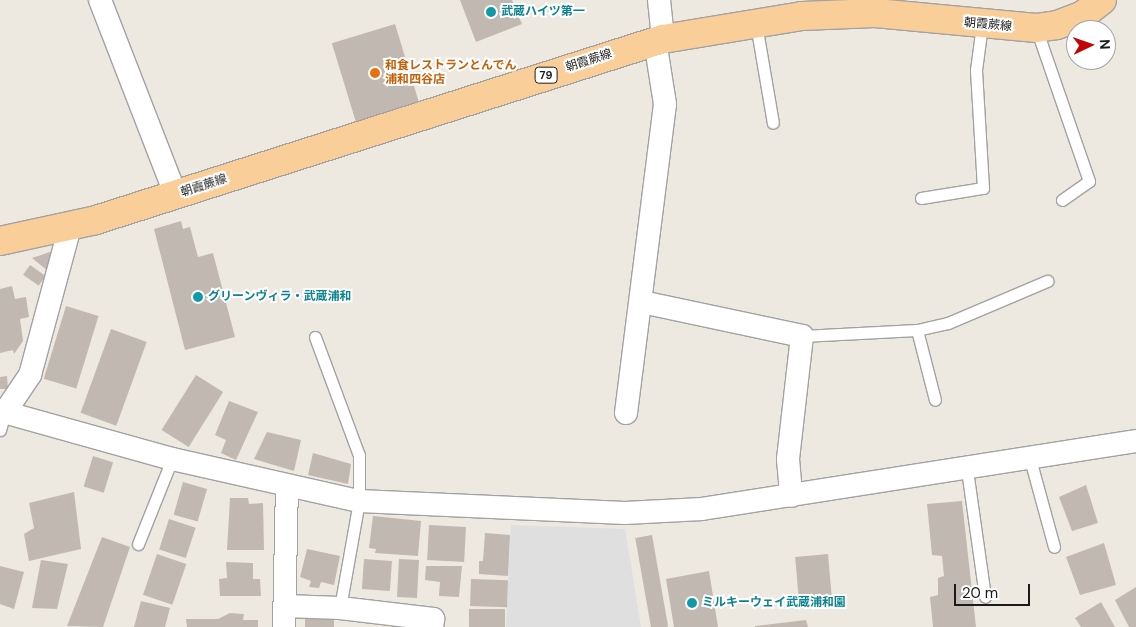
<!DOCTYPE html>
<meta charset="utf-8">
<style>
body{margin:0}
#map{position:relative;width:1136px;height:627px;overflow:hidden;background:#ede9e1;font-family:"DM Sans","Noto Sans JP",sans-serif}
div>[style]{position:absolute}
.parking>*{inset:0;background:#dfdfdf}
.building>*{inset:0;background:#c1b8b1;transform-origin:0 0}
.roads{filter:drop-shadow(1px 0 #a2a2a2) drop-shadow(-1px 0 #a2a2a2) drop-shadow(0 1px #a2a2a2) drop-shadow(0 -1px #a2a2a2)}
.service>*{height:11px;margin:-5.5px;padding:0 5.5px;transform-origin:5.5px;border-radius:5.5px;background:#fff}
.minor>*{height:22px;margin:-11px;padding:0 11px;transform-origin:11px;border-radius:11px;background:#fff}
.primary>*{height:28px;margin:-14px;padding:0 14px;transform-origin:14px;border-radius:14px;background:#face99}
.dots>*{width:14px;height:14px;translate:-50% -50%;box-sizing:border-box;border:2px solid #fff;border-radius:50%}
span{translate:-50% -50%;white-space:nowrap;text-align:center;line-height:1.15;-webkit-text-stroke:4px #fff;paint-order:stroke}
.shield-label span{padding:1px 4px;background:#fff;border:1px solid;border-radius:4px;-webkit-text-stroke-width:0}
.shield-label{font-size:11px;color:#1b1b1b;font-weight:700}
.culture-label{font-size:12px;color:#0d838f;font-weight:700}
.left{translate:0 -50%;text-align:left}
.street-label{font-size:12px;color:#1b1b1b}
.food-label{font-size:12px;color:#c56008;font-weight:700}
.north{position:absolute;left:1066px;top:20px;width:50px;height:50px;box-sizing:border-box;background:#fff;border:1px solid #a4a4a4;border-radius:50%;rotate:87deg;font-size:14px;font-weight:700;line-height:20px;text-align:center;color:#1b1b1b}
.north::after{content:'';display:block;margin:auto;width:18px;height:22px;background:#c30407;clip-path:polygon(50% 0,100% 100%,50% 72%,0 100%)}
.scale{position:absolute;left:954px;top:584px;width:76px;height:22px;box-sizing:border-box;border:2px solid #1b1b1b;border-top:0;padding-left:6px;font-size:15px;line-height:18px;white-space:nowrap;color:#1b1b1b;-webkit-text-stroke:4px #fff;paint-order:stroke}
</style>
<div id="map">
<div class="parking">
<i style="clip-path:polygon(511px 525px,625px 529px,641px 627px,506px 627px)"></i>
</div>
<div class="building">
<i style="clip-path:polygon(460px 0,512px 0,522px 24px,476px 42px)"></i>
<i style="left:395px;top:24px;width:84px;height:66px;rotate:73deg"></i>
<i style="clip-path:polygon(181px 221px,183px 229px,190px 227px,198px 257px,213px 253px,235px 337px,185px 350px,154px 229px)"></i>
<i style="clip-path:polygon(53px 251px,48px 271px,32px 258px)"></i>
<i style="left:30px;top:265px;width:19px;height:12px;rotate:35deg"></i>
<i style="clip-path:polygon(12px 286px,15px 299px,26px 297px,29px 317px,20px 319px,23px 341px,14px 354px,13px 350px,0 353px,0 289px)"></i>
<i style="left:66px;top:306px;width:34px;height:76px;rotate:17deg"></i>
<i style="left:111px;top:329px;width:38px;height:89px;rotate:20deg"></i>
<i style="left:196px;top:375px;width:32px;height:65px;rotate:32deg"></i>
<i style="clip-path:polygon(7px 376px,8px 389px,0 389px,0 377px)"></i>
<i style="clip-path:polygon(229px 401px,258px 412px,236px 460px,221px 453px,226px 440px,215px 435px)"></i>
<i style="clip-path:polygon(267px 432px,301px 440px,294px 471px,254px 459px)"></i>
<i style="clip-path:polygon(313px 453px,351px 464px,348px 484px,308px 475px)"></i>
<i style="left:93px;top:456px;width:21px;height:32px;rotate:17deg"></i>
<i style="left:183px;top:482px;width:25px;height:34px;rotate:16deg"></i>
<i style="clip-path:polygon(1086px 485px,1098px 523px,1072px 531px,1059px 497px)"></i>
<i style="clip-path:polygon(74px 492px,81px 549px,29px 561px,24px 534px,34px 528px,29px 503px)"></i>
<i style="clip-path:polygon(230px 498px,248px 498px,249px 504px,263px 503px,264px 550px,227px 550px)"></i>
<i style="clip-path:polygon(962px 501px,976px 627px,933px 627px,930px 597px,938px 595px,938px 578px,944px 576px,942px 556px,932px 555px,927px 504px)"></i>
<i style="clip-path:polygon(373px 516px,421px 521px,418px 556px,375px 553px,376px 549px,369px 548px)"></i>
<i style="left:169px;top:519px;width:28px;height:32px;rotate:18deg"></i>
<i style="left:429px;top:525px;width:37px;height:35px;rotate:3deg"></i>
<i style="clip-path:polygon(485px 533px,510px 535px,508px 576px,479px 574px,479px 561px,483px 561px)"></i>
<i style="left:652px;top:535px;width:93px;height:17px;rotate:80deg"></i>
<i style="clip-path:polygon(102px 537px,130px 547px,103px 627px,67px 626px)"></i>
<i style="clip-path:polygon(1104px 543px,1116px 585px,1080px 595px,1066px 557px)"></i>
<i style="clip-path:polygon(307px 549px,340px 556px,334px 585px,321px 582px,319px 588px,309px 587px,311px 581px,300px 577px)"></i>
<i style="left:157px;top:554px;width:31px;height:43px;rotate:19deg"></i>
<i style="left:828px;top:554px;width:52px;height:33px;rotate:85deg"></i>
<i style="left:364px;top:559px;width:28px;height:30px;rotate:4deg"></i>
<i style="left:399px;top:559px;width:20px;height:38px;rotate:3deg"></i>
<i style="clip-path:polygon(41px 560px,68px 564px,57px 609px,32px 608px)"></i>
<i style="clip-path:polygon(226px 562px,253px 563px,253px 579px,260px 579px,261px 596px,220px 596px,219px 579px,227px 578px)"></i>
<i style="clip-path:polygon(0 566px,24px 572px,14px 609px,0 604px)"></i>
<i style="clip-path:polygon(426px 566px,462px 566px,459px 597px,439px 596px,440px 582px,425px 580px)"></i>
<i style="clip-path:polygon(709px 571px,718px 627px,674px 627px,666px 579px)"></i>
<i style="left:471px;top:579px;width:37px;height:27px;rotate:2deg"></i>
<i style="clip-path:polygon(1136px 587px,1136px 627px,1129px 627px,1115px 600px)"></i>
<i style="clip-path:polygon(141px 601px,170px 608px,165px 627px,134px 627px)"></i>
<i style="clip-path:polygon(1101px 602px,1115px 627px,1081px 627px,1075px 618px)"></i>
<i style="left:469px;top:609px;width:36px;height:18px"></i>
<i style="clip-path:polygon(230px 613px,244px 614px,243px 620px,258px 620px,258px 627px,187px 627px,186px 619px,218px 619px)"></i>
<i style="left:305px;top:616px;width:29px;height:11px"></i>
<i style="clip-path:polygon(806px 620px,808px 627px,755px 627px,755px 626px)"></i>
</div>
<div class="roads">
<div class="service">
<i style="left:756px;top:24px;width:100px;rotate:80.3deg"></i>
<i style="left:1036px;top:28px;width:162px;rotate:70.9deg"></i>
<i style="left:1089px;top:181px;width:33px;rotate:145deg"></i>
<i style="left:921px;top:198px;width:63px;rotate:-9.2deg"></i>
<i style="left:983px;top:188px;width:118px;rotate:-93.4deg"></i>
<i style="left:976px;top:70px;width:45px;rotate:-82.4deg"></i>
<i style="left:917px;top:330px;width:72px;rotate:75.6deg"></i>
<i style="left:802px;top:336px;width:115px;rotate:-3deg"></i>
<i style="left:917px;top:330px;width:32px;rotate:-13deg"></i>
<i style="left:948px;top:323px;width:108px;rotate:-23deg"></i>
<i style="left:315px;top:337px;width:126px;rotate:69.6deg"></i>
<i style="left:359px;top:455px;width:46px;rotate:90deg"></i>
<i style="left:359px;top:501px;width:109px;rotate:100.1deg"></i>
<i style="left:0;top:430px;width:19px;rotate:-74deg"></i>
<i style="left:1030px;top:459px;width:91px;rotate:74.7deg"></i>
<i style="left:967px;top:470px;width:128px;rotate:81.9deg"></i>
<i style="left:138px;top:544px;width:92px;rotate:-68.2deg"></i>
</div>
<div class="minor">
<i style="left:100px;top:0;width:210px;rotate:68.8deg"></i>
<i style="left:659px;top:0;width:39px;rotate:84deg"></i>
<i style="left:642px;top:302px;width:164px;rotate:12deg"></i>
<i style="left:802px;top:336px;width:124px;rotate:96.5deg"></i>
<i style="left:788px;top:459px;width:37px;rotate:85deg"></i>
<i style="left:0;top:411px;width:179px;rotate:15.6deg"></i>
<i style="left:172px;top:459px;width:192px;rotate:12.7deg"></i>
<i style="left:359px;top:501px;width:266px;rotate:2.6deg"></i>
<i style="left:625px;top:513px;width:77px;rotate:-3deg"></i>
<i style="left:702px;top:509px;width:439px;rotate:-8.9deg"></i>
<i style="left:5px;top:412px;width:45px;rotate:-56deg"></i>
<i style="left:30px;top:375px;width:153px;rotate:-74.9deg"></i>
<i style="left:626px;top:413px;width:311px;rotate:-82.8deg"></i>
<i style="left:665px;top:104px;width:64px;rotate:-99deg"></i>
<i style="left:285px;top:606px;width:55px;rotate:2.1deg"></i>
<i style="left:340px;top:608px;width:94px;rotate:6.7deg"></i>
<i style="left:433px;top:619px;width:8px;rotate:97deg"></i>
<i style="left:284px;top:627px;width:140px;rotate:-88.8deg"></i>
</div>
<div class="primary">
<i style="left:0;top:241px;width:98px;rotate:-12.3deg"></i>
<i style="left:96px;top:220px;width:595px;rotate:-17.7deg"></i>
<i style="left:663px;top:39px;width:141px;rotate:-9.4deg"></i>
<i style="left:802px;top:16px;width:73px;rotate:-2.4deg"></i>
<i style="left:875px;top:13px;width:162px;rotate:5.3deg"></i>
<i style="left:1036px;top:28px;width:21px;rotate:-8deg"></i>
<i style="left:1057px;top:25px;width:28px;rotate:-21deg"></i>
<i style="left:1083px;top:15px;width:24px;rotate:-38deg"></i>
</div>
</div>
<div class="dots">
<i style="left:491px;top:12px;background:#0f9aa8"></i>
<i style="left:375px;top:73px;background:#e8710a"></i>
<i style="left:198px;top:297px;background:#0f9aa8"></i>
<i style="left:692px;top:603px;background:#0f9aa8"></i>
</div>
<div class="shield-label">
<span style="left:546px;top:75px">79</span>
</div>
<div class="culture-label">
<span class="left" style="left:501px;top:12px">武蔵ハイツ第一</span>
<span class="left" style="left:208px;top:297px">グリーンヴィラ・武蔵浦和</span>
<span class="left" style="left:702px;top:603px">ミルキーウェイ武蔵浦和園</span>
</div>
<div class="street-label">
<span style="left:988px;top:25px;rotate:5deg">朝霞蕨線</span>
<span style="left:589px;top:61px;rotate:-18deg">朝霞蕨線</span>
<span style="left:204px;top:186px;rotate:-18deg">朝霞蕨線</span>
</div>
<div class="food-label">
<span class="left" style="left:385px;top:73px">和食レストランとんでん<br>浦和四谷店</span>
</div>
<div class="north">N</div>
<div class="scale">20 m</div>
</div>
